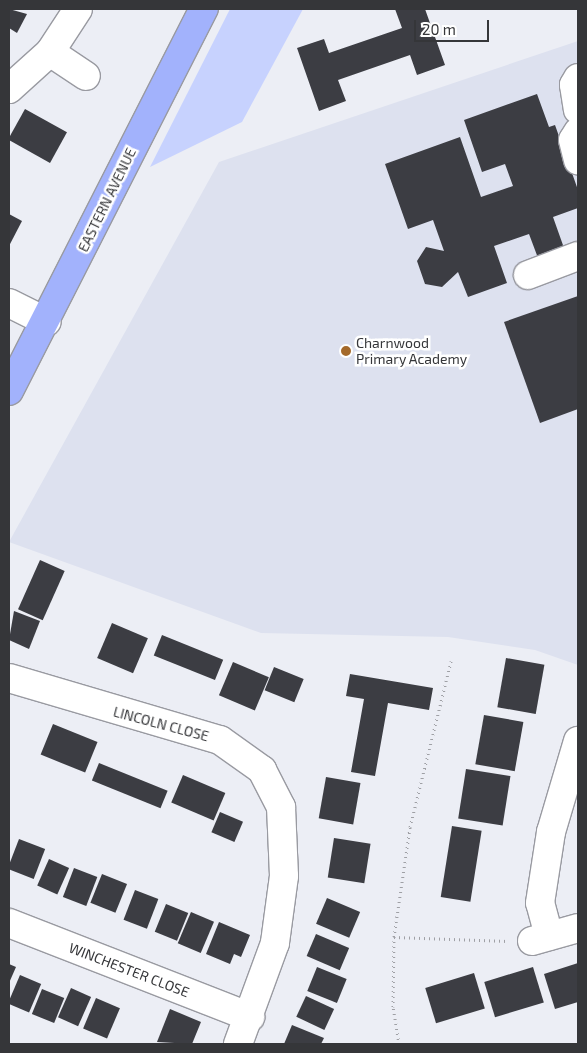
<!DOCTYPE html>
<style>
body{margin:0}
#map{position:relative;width:587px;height:1053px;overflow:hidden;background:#eceef5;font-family:"Exo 2",sans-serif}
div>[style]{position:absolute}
.built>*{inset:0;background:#dde1ef}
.green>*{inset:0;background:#c7d2fe}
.building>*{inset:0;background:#3c3d43;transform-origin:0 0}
.path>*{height:3px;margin-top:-1.5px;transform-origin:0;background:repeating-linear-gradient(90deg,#9fa0a5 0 1px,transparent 0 5px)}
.roads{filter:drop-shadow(1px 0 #999aa1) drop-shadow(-1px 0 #999aa1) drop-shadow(0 1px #999aa1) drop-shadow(0 -1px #999aa1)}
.minor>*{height:28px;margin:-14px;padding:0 14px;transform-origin:14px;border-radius:14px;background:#fff}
.highway>*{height:28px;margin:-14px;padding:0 14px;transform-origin:14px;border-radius:14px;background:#a2b2fc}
.dots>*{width:14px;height:14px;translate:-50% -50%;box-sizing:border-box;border:2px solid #fff;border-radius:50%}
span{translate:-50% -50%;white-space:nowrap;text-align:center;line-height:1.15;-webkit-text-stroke:5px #fff;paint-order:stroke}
.street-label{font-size:14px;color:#353639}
.poi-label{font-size:14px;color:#353639}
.left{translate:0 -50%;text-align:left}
.frame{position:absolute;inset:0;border:10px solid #353639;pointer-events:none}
.scale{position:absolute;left:414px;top:20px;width:75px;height:22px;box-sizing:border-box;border:2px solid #353639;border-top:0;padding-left:6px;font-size:15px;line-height:18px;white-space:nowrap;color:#353639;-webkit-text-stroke:4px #fff;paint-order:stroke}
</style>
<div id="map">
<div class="built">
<i style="clip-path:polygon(578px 41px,578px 665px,535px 650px,448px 637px,261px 633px,9px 542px,219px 162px)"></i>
</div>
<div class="green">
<i style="clip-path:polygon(230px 9px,303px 9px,242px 122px,150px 167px)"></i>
</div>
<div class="building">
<i style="clip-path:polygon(9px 9px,27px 14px,17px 33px,9px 28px)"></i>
<i style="clip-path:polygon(395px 9px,425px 9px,445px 65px,417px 75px,410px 55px,338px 80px,346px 101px,319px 111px,297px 48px,324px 39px,329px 53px,402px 28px)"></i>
<i style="clip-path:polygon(537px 94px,549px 127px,555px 125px,578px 190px,578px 208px,553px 217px,564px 248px,538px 258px,529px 234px,494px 246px,507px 283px,468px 297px,458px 272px,442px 287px,425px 284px,417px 261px,426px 247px,444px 251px,433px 220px,408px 229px,385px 164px,460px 137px,481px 197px,513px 186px,505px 164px,482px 172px,464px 120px)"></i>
<i style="left:25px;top:109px;width:48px;height:35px;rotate:29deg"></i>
<i style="clip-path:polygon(9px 214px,22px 221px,9px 246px)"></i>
<i style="clip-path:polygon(578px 296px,578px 409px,540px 423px,504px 322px)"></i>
<i style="left:40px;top:560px;width:27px;height:54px;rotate:24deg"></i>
<i style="clip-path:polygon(14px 611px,40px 621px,29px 649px,9px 640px)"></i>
<i style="left:112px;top:623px;width:39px;height:38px;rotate:23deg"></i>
<i style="left:162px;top:635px;width:66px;height:22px;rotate:22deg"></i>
<i style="left:506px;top:658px;width:39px;height:50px;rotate:10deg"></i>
<i style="left:233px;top:662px;width:39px;height:36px;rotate:23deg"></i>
<i style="left:274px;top:667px;width:32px;height:25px;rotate:22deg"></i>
<i style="clip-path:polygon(350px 674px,433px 688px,429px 710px,388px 703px,375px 776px,351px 772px,364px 699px,346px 696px)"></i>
<i style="left:484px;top:715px;width:40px;height:50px;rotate:10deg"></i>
<i style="left:53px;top:724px;width:48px;height:33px;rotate:22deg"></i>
<i style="left:99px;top:763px;width:74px;height:19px;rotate:22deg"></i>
<i style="left:466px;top:769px;width:45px;height:50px;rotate:9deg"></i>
<i style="left:183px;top:775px;width:46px;height:30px;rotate:23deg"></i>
<i style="left:326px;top:777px;width:35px;height:42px;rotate:10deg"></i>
<i style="left:220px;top:812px;width:25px;height:22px;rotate:23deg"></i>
<i style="left:452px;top:826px;width:30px;height:72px;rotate:9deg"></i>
<i style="left:334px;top:838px;width:37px;height:40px;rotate:9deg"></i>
<i style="left:19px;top:839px;width:28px;height:32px;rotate:21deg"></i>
<i style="left:49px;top:859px;width:22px;height:29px;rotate:24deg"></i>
<i style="left:74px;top:868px;width:25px;height:31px;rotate:21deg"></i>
<i style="left:102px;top:874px;width:27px;height:31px;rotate:22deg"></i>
<i style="left:135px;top:890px;width:25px;height:32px;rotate:21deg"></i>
<i style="left:327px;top:898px;width:36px;height:28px;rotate:23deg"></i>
<i style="left:166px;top:904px;width:24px;height:30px;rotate:22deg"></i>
<i style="left:191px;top:912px;width:25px;height:34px;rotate:23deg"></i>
<i style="clip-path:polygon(219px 922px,250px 935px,241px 957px,234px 954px,230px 964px,206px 954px)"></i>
<i style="left:316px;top:934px;width:36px;height:24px;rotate:23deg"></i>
<i style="clip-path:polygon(578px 963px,578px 1002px,555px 1009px,544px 974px)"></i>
<i style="clip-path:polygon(9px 964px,16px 967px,9px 983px)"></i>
<i style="left:317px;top:967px;width:32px;height:26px;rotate:22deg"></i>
<i style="left:533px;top:967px;width:37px;height:51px;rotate:73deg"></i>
<i style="left:474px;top:973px;width:37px;height:51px;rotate:73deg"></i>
<i style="left:20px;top:975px;width:23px;height:31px;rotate:23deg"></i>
<i style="left:71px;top:988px;width:22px;height:32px;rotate:24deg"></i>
<i style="left:42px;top:989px;width:24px;height:27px;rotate:22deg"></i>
<i style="left:306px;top:996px;width:31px;height:23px;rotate:25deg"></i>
<i style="left:96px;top:998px;width:26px;height:33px;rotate:23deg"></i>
<i style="clip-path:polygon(170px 1009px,201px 1022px,192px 1044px,157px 1042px)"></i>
<i style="clip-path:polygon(292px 1025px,324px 1038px,321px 1044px,284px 1044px)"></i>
</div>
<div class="path">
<i style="left:394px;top:937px;width:114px;rotate:2deg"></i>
<i style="left:399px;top:1044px;width:37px;rotate:-99deg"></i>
<i style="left:393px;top:1007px;width:70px;rotate:-89.2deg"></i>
<i style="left:394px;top:937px;width:111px;rotate:-81.7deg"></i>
<i style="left:410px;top:827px;width:171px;rotate:-76.1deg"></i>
</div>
<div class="roads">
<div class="minor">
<i style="left:50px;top:52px;width:43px;rotate:33.7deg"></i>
<i style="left:578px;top:78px;width:8px;rotate:120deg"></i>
<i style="left:574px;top:85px;width:25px;rotate:81deg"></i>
<i style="left:9px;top:89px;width:55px;rotate:-42.1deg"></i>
<i style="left:50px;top:52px;width:51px;rotate:-56.9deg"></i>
<i style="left:578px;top:132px;width:9px;rotate:122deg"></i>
<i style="left:573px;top:140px;width:21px;rotate:76deg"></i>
<i style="left:528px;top:275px;width:53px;rotate:-20.8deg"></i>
<i style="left:9px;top:303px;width:42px;rotate:26.6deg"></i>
<i style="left:9px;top:678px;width:220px;rotate:16.4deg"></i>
<i style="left:220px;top:740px;width:52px;rotate:35.5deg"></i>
<i style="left:262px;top:770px;width:42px;rotate:62.8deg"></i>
<i style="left:281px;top:807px;width:69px;rotate:87.5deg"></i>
<i style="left:284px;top:876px;width:68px;rotate:97.7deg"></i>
<i style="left:275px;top:943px;width:108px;rotate:110.1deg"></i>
<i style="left:9px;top:923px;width:259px;rotate:21.3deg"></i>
<i style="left:549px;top:936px;width:34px;rotate:-105deg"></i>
<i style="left:540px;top:903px;width:72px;rotate:-81.2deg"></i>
<i style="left:551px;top:832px;width:95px;rotate:-73.5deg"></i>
<i style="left:532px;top:941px;width:48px;rotate:-15.8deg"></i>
</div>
<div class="highway">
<i style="left:9px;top:391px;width:429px;rotate:-63deg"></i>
</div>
</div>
<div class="dots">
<i style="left:346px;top:351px;background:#a4692a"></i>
</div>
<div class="street-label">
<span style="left:107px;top:200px;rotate:-64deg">EASTERN AVENUE</span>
<span style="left:161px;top:724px;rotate:15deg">LINCOLN CLOSE</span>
<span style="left:129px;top:970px;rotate:21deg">WINCHESTER CLOSE</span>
</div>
<div class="poi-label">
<span class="left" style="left:356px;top:351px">Charnwood<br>Primary Academy</span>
</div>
<div class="frame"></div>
<div class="scale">20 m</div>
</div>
